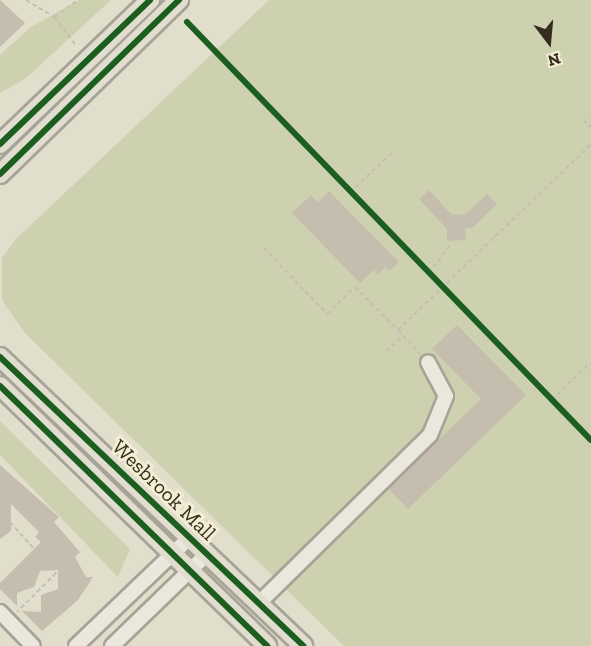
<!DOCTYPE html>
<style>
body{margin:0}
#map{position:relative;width:591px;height:646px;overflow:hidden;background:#e2decc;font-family:"Zilla Slab",serif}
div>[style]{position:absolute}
.green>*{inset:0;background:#cdd1b0}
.building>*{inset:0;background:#c5bdad}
.path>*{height:2px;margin-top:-1px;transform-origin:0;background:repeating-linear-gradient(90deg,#c3bfb4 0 4.5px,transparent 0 7.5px)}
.roads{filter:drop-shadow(2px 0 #a7a396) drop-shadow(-2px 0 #a7a396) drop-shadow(0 2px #a7a396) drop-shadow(0 -2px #a7a396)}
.minor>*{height:14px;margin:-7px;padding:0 7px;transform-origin:7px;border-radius:7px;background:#eae8dd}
.major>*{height:18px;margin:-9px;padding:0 9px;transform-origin:9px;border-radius:9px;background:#e2decf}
.cycleway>*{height:6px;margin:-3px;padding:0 3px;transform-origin:3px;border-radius:3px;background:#1b5e20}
span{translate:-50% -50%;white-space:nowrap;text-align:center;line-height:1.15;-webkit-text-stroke:6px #f2edd3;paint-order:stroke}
.street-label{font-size:21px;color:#352c1f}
.north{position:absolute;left:519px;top:12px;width:60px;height:60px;-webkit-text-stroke:4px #f2edd3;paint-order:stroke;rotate:164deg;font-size:16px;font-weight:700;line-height:24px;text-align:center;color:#352c1f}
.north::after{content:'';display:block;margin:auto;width:21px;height:27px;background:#352c1f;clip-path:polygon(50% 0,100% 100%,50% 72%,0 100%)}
</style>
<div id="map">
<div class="green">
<div style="clip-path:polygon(79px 0,111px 0,25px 79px,0 93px,0 55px,31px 27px)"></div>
<div style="clip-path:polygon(269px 0,591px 0,591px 646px,344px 646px,24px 332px,2px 300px,2px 258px,16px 239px)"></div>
<div style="clip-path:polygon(160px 3px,163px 6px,0 164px,0 156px)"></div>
<div style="clip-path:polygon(0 421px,130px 549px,118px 577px,0 455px)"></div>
</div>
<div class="building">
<div style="clip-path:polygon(0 0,25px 23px,0 47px)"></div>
<div style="clip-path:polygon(429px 190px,452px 215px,466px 214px,487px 194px,497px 204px,472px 228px,465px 228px,466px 240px,447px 241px,447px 229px,419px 199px)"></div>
<div style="clip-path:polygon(329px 191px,399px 262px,389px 271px,385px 267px,378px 275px,374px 270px,360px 283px,292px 213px,311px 195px,318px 202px)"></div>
<div style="clip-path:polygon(457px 325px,526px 395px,408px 509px,388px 488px,481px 399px,432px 349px)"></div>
<div style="clip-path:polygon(0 465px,59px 517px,54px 522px,80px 552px,75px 557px,86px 577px,93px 577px,78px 600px,42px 631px,22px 611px,41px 612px,41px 595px,58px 589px,58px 570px,40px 571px,34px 587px,17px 593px,17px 606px,0 589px,0 583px,41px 542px,35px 537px,39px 532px,11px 504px,11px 531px,0 539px)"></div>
</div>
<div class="path">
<div style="left:26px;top:0;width:33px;rotate:31deg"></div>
<div style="left:54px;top:17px;width:29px;rotate:-35deg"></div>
<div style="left:54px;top:17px;width:34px;rotate:52deg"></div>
<div style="left:583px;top:120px;width:11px;rotate:41deg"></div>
<div style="left:350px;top:192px;width:59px;rotate:-42.9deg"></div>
<div style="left:264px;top:248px;width:91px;rotate:46.3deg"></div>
<div style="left:327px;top:314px;width:39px;rotate:-44deg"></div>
<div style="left:355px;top:287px;width:61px;rotate:45deg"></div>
<div style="left:398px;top:330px;width:268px;rotate:-43.9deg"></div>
<div style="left:429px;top:273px;width:36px;rotate:-53deg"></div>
<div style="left:398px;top:330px;width:33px;rotate:47deg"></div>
<div style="left:386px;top:351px;width:23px;rotate:-41deg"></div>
<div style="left:552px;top:400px;width:54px;rotate:-44.3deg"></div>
<div style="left:0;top:511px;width:84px;rotate:47.9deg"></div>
<div style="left:56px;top:573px;width:55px;rotate:135deg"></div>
<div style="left:201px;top:526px;width:8px;rotate:-45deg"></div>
</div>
<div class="roads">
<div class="minor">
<div style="left:259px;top:603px;width:240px;rotate:-44.5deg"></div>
<div style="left:430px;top:435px;width:42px;rotate:-67.7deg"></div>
<div style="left:446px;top:396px;width:38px;rotate:-118deg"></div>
<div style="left:0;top:612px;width:47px;rotate:45.9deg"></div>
<div style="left:76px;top:646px;width:158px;rotate:-43.7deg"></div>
<div style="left:112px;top:646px;width:132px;rotate:-44.1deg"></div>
</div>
<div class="major">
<div style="left:0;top:144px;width:208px;rotate:-43.8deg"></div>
<div style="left:0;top:174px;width:250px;rotate:-44.2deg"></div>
<div style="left:0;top:357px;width:419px;rotate:43.6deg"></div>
<div style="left:0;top:386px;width:373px;rotate:44.2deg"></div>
</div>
</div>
<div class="cycleway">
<div style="left:187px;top:22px;width:581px;rotate:45.98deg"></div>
<div style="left:0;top:144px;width:208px;rotate:-43.8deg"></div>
<div style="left:0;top:174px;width:250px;rotate:-44.2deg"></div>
<div style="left:0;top:357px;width:419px;rotate:43.6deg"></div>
<div style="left:0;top:386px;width:373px;rotate:44.2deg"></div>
</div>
<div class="street-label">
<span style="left:164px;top:490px;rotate:44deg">Wesbrook Mall</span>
</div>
<div class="north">N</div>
</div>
